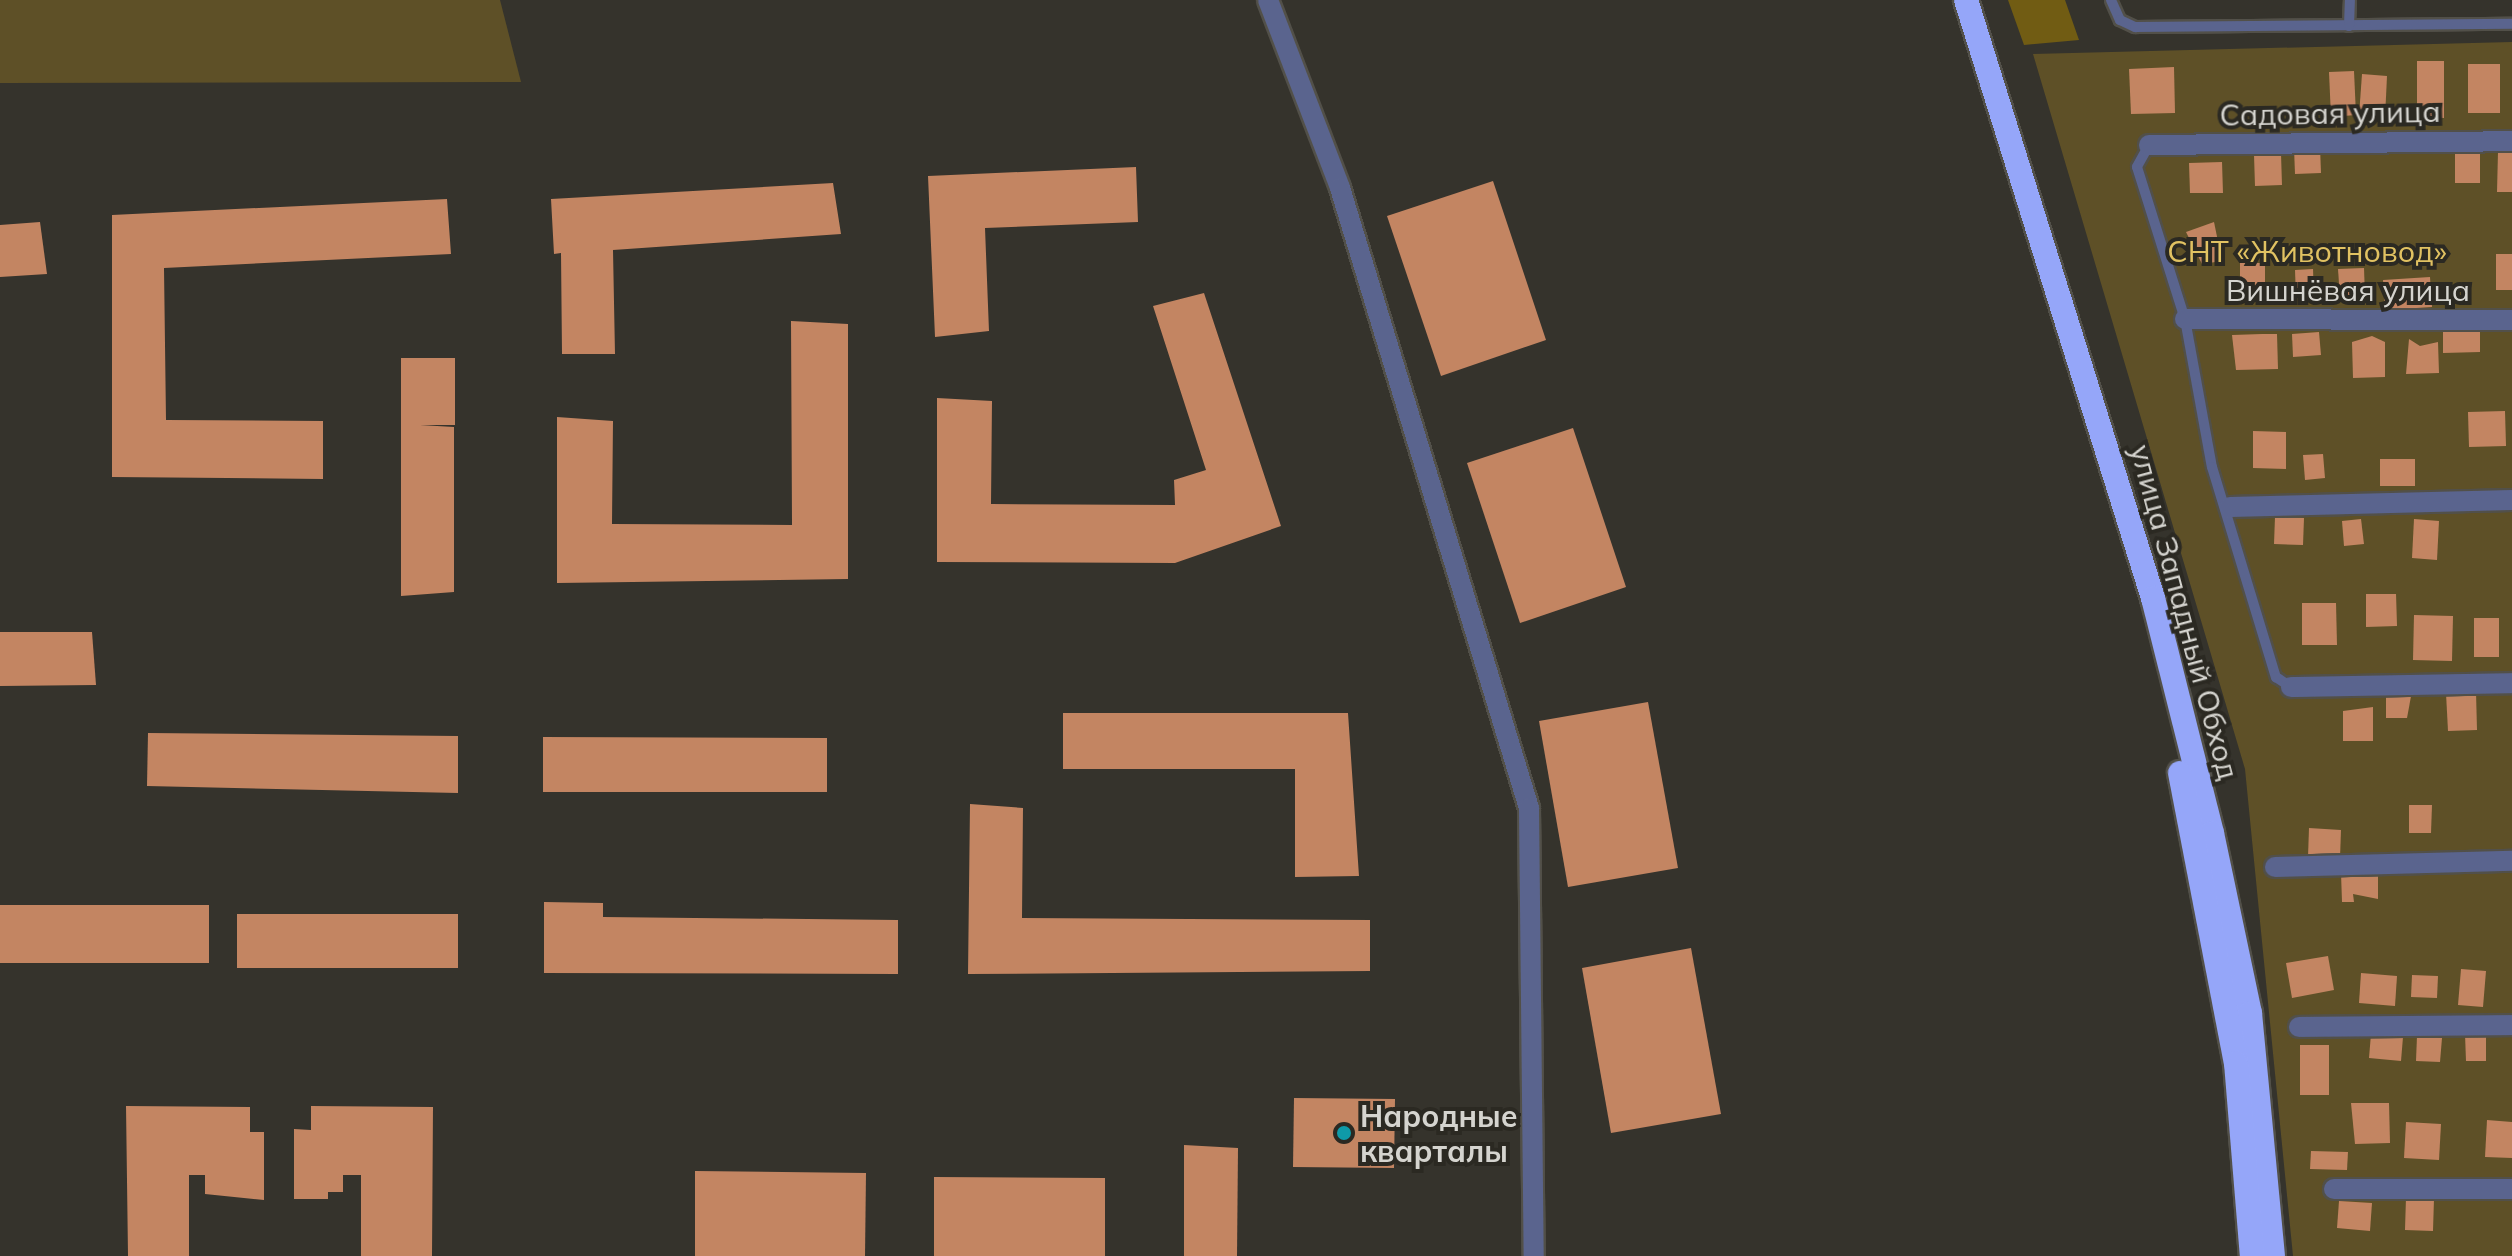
<!DOCTYPE html>
<meta charset="utf-8">
<style>
body{margin:0}
#map{position:relative;width:2512px;height:1256px;overflow:hidden;background:#35332c;font-family:Mulish,sans-serif}
div>[style]{position:absolute}
.green>*{inset:0;background:#5e5027}
.forest>*{inset:0;background:#715c13}
.building>*{inset:0;background:#c38562}
.roads{filter:drop-shadow(2px 0 #525049) drop-shadow(-2px 0 #525049) drop-shadow(0 2px #525049) drop-shadow(0 -2px #525049)}
.lane>*{height:10px;margin:-5px;padding:0 5px;transform-origin:5px;border-radius:5px;background:#5a648e}
.street>*{height:20px;margin:-10px;padding:0 10px;transform-origin:10px;border-radius:10px;background:#5a648e}
.highway>*{height:24px;margin:-12px;padding:0 12px;transform-origin:12px;border-radius:12px;background:#95a6f9}
.dots>*{width:22px;height:22px;translate:-50% -50%;box-sizing:border-box;border:4px solid #2b2922;border-radius:50%}
span{translate:-50% -50%;white-space:nowrap;text-align:center;line-height:1.15;-webkit-text-stroke:8px #2b2922;paint-order:stroke}
.street-label{font-size:30px;color:#d5d4cf}
.park-label{font-size:30px;color:#e1c262}
.poi-label{font-size:30px;color:#d5d4cf;font-weight:700}
.left{translate:0 -50%;text-align:left}
</style>
<div id="map">
<div class="green">
<div style="clip-path:polygon(0 0,500px 0,521px 82px,0 83px)"></div>
<div style="clip-path:polygon(2512px 42px,2512px 1256px,2293px 1256px,2245px 769px,2033px 54px)"></div>
</div>
<div class="forest">
<div style="clip-path:polygon(2008px 0,2065px 0,2079px 40px,2024px 45px)"></div>
</div>
<div class="building">
<div style="clip-path:polygon(2417px 61px,2444px 61px,2444px 118px,2424px 117px,2424px 108px,2417px 108px)"></div>
<div style="clip-path:polygon(2468px 64px,2500px 64px,2500px 113px,2468px 113px)"></div>
<div style="clip-path:polygon(2174px 67px,2175px 113px,2131px 114px,2129px 69px)"></div>
<div style="clip-path:polygon(2354px 71px,2356px 115px,2331px 117px,2329px 72px)"></div>
<div style="clip-path:polygon(2362px 74px,2387px 76px,2385px 118px,2359px 116px)"></div>
<div style="clip-path:polygon(2320px 147px,2321px 173px,2295px 174px,2294px 148px)"></div>
<div style="clip-path:polygon(2455px 151px,2480px 151px,2480px 183px,2455px 183px)"></div>
<div style="clip-path:polygon(2498px 152px,2512px 152px,2512px 192px,2497px 192px)"></div>
<div style="clip-path:polygon(2281px 154px,2282px 185px,2255px 186px,2254px 155px)"></div>
<div style="clip-path:polygon(2222px 162px,2223px 193px,2190px 193px,2189px 163px)"></div>
<div style="clip-path:polygon(1136px 167px,1138px 222px,985px 228px,989px 331px,935px 337px,928px 176px)"></div>
<div style="clip-path:polygon(1493px 181px,1546px 340px,1441px 376px,1387px 216px)"></div>
<div style="clip-path:polygon(833px 183px,841px 234px,613px 250px,615px 354px,562px 354px,561px 253px,554px 254px,551px 199px)"></div>
<div style="clip-path:polygon(447px 199px,451px 254px,164px 268px,166px 420px,323px 421px,323px 479px,112px 477px,112px 215px)"></div>
<div style="clip-path:polygon(40px 222px,47px 274px,0 277px,0 225px)"></div>
<div style="clip-path:polygon(2214px 222px,2222px 261px,2202px 264px,2186px 232px)"></div>
<div style="clip-path:polygon(2496px 254px,2512px 254px,2512px 290px,2496px 290px)"></div>
<div style="clip-path:polygon(2240px 263px,2265px 263px,2265px 300px,2240px 300px)"></div>
<div style="clip-path:polygon(2364px 268px,2365px 297px,2340px 298px,2338px 269px)"></div>
<div style="clip-path:polygon(2313px 269px,2314px 297px,2296px 298px,2295px 270px)"></div>
<div style="clip-path:polygon(2430px 277px,2432px 307px,2385px 310px,2383px 280px)"></div>
<div style="clip-path:polygon(1204px 293px,1281px 526px,1175px 563px,937px 562px,937px 398px,992px 401px,991px 504px,1175px 505px,1174px 480px,1206px 470px,1153px 306px)"></div>
<div style="clip-path:polygon(791px 321px,848px 324px,848px 579px,557px 583px,557px 417px,613px 421px,612px 524px,792px 525px)"></div>
<div style="clip-path:polygon(2443px 326px,2480px 326px,2480px 352px,2443px 353px)"></div>
<div style="clip-path:polygon(2319px 332px,2321px 355px,2293px 357px,2292px 334px)"></div>
<div style="clip-path:polygon(2262px 334px,2277px 334px,2278px 369px,2236px 370px,2232px 335px)"></div>
<div style="clip-path:polygon(2372px 336px,2385px 342px,2385px 377px,2353px 378px,2352px 342px)"></div>
<div style="clip-path:polygon(2409px 339px,2420px 346px,2438px 342px,2439px 373px,2406px 374px)"></div>
<div style="clip-path:polygon(401px 358px,455px 358px,455px 425px,420px 425px,454px 427px,454px 592px,401px 596px)"></div>
<div style="clip-path:polygon(2505px 411px,2506px 446px,2469px 447px,2468px 412px)"></div>
<div style="clip-path:polygon(1573px 428px,1626px 587px,1520px 623px,1467px 463px)"></div>
<div style="clip-path:polygon(2253px 431px,2286px 432px,2286px 469px,2253px 468px)"></div>
<div style="clip-path:polygon(2323px 454px,2325px 478px,2305px 480px,2303px 455px)"></div>
<div style="clip-path:polygon(2380px 459px,2415px 459px,2415px 486px,2380px 486px)"></div>
<div style="clip-path:polygon(2275px 517px,2304px 518px,2303px 545px,2274px 544px)"></div>
<div style="clip-path:polygon(2361px 519px,2364px 544px,2344px 546px,2342px 521px)"></div>
<div style="clip-path:polygon(2414px 519px,2439px 521px,2437px 560px,2412px 558px)"></div>
<div style="clip-path:polygon(2366px 594px,2396px 594px,2397px 626px,2366px 627px)"></div>
<div style="clip-path:polygon(2302px 603px,2336px 603px,2337px 645px,2302px 645px)"></div>
<div style="clip-path:polygon(2414px 615px,2453px 616px,2452px 661px,2413px 660px)"></div>
<div style="clip-path:polygon(2474px 618px,2499px 618px,2499px 657px,2474px 657px)"></div>
<div style="clip-path:polygon(0 632px,92px 632px,96px 685px,0 686px)"></div>
<div style="clip-path:polygon(2412px 691px,2407px 718px,2386px 718px,2386px 692px)"></div>
<div style="clip-path:polygon(2476px 692px,2477px 730px,2448px 731px,2446px 693px)"></div>
<div style="clip-path:polygon(1648px 702px,1678px 868px,1568px 887px,1539px 721px)"></div>
<div style="clip-path:polygon(2373px 707px,2373px 741px,2343px 741px,2343px 711px)"></div>
<div style="clip-path:polygon(1063px 713px,1348px 713px,1359px 876px,1295px 877px,1295px 769px,1063px 769px)"></div>
<div style="clip-path:polygon(148px 733px,458px 736px,458px 793px,147px 786px)"></div>
<div style="clip-path:polygon(543px 737px,827px 738px,827px 792px,543px 792px)"></div>
<div style="clip-path:polygon(970px 804px,1023px 808px,1022px 918px,1370px 920px,1370px 971px,968px 974px)"></div>
<div style="clip-path:polygon(2409px 805px,2432px 805px,2431px 833px,2409px 833px)"></div>
<div style="clip-path:polygon(2309px 828px,2341px 830px,2340px 858px,2308px 857px)"></div>
<div style="clip-path:polygon(2378px 872px,2378px 899px,2353px 894px,2354px 902px,2342px 902px,2341px 873px)"></div>
<div style="clip-path:polygon(544px 902px,603px 903px,603px 917px,898px 920px,898px 974px,544px 973px)"></div>
<div style="clip-path:polygon(0 905px,209px 905px,209px 963px,0 963px)"></div>
<div style="clip-path:polygon(237px 914px,458px 914px,458px 968px,237px 968px)"></div>
<div style="clip-path:polygon(1691px 948px,1721px 1114px,1611px 1133px,1582px 968px)"></div>
<div style="clip-path:polygon(2328px 956px,2334px 990px,2292px 998px,2286px 963px)"></div>
<div style="clip-path:polygon(2461px 969px,2486px 971px,2483px 1007px,2458px 1005px)"></div>
<div style="clip-path:polygon(2361px 973px,2397px 976px,2395px 1006px,2359px 1003px)"></div>
<div style="clip-path:polygon(2412px 975px,2438px 976px,2437px 998px,2411px 997px)"></div>
<div style="clip-path:polygon(2371px 1034px,2403px 1037px,2401px 1061px,2369px 1058px)"></div>
<div style="clip-path:polygon(2465px 1034px,2486px 1034px,2486px 1061px,2466px 1061px)"></div>
<div style="clip-path:polygon(2417px 1036px,2442px 1038px,2440px 1062px,2416px 1061px)"></div>
<div style="clip-path:polygon(2300px 1045px,2329px 1045px,2329px 1095px,2300px 1095px)"></div>
<div style="clip-path:polygon(1294px 1098px,1395px 1099px,1394px 1168px,1293px 1167px)"></div>
<div style="clip-path:polygon(2351px 1103px,2389px 1103px,2390px 1143px,2355px 1144px)"></div>
<div style="clip-path:polygon(126px 1106px,250px 1107px,250px 1132px,264px 1132px,264px 1200px,205px 1194px,205px 1175px,189px 1175px,189px 1256px,128px 1256px)"></div>
<div style="clip-path:polygon(311px 1106px,433px 1107px,432px 1256px,361px 1256px,361px 1175px,343px 1175px,343px 1192px,328px 1192px,328px 1199px,294px 1199px,294px 1129px,311px 1130px)"></div>
<div style="clip-path:polygon(2487px 1120px,2512px 1122px,2512px 1158px,2485px 1157px)"></div>
<div style="clip-path:polygon(2406px 1122px,2441px 1124px,2439px 1160px,2404px 1158px)"></div>
<div style="clip-path:polygon(1184px 1145px,1238px 1148px,1237px 1256px,1184px 1256px)"></div>
<div style="clip-path:polygon(2311px 1151px,2348px 1152px,2347px 1170px,2310px 1169px)"></div>
<div style="clip-path:polygon(695px 1171px,866px 1173px,865px 1256px,695px 1256px)"></div>
<div style="clip-path:polygon(934px 1177px,1105px 1178px,1105px 1256px,934px 1256px)"></div>
<div style="clip-path:polygon(2406px 1197px,2434px 1198px,2433px 1231px,2405px 1230px)"></div>
<div style="clip-path:polygon(2339px 1201px,2372px 1203px,2370px 1231px,2337px 1228px)"></div>
</div>
<div class="roads">
<div class="lane">
<div style="left:2111px;top:0;width:22px;rotate:66deg"></div>
<div style="left:2120px;top:20px;width:17px;rotate:25deg"></div>
<div style="left:2135px;top:27px;width:377px;rotate:-0.5deg"></div>
<div style="left:2349px;top:26px;width:26px;rotate:-88deg"></div>
<div style="left:2149px;top:145px;width:25px;rotate:119deg"></div>
<div style="left:2137px;top:167px;width:159px;rotate:72.5deg"></div>
<div style="left:2185px;top:319px;width:150px;rotate:79.7deg"></div>
<div style="left:2212px;top:467px;width:220px;rotate:73.1deg"></div>
<div style="left:2276px;top:677px;width:18px;rotate:34deg"></div>
</div>
<div class="street">
<div style="left:1268px;top:0;width:201px;rotate:69deg"></div>
<div style="left:1340px;top:188px;width:648px;rotate:73.05deg"></div>
<div style="left:1529px;top:808px;width:448px;rotate:89.4deg"></div>
<div style="left:2149px;top:145px;width:363px;rotate:-0.6deg"></div>
<div style="left:2185px;top:319px;width:327px;rotate:0.2deg"></div>
<div style="left:2230px;top:507px;width:282px;rotate:-1.4deg"></div>
<div style="left:2291px;top:687px;width:221px;rotate:-1deg"></div>
<div style="left:2275px;top:867px;width:237px;rotate:-1.5deg"></div>
<div style="left:2299px;top:1027px;width:213px;rotate:-0.5deg"></div>
<div style="left:2334px;top:1189px;width:178px"></div>
</div>
<div class="highway">
<div style="left:1966px;top:0;width:627px;rotate:72.64deg"></div>
<div style="left:2153px;top:598px;width:242px;rotate:75.9deg"></div>
<div style="left:2212px;top:833px;width:184px;rotate:78.1deg"></div>
<div style="left:2250px;top:1013px;width:244px;rotate:84.6deg"></div>
<div style="left:2180px;top:773px;width:295px;rotate:79.1deg"></div>
<div style="left:2236px;top:1063px;width:194px;rotate:85.3deg"></div>
</div>
</div>
<div class="dots">
<div style="left:1344px;top:1133px;background:#0f9aa8"></div>
</div>
<div class="street-label">
<span style="left:2330px;top:113px;rotate:-1deg">Садовая улица</span>
<span style="left:2348px;top:290px">Вишнёвая улица</span>
<span style="left:2185px;top:612px;rotate:75deg">улица Западный Обход</span>
</div>
<div class="park-label">
<span style="left:2307px;top:251px">СНТ «Животновод»</span>
</div>
<div class="poi-label">
<span class="left" style="left:1360px;top:1133px">Народные<br>кварталы</span>
</div>
</div>
